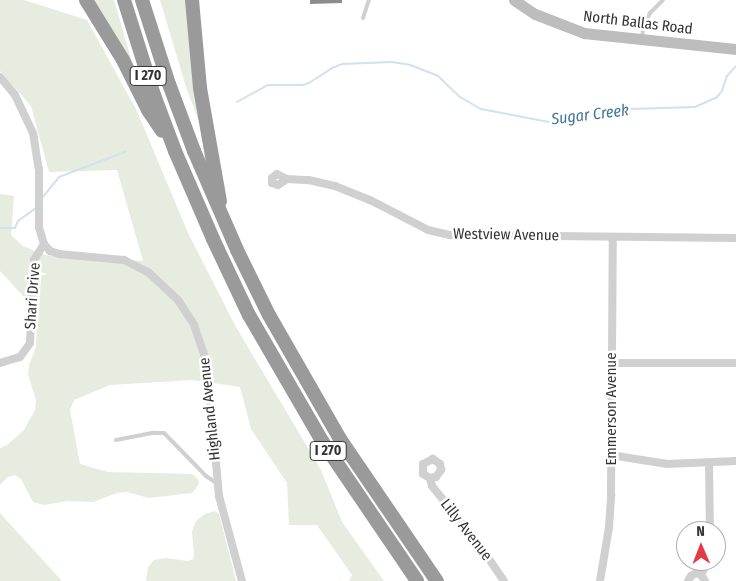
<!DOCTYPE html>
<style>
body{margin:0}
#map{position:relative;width:736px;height:581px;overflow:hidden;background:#fff;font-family:"Fira Sans Condensed",sans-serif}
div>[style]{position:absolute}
.green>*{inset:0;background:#e6ecdf}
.stream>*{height:2px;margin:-1px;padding:0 1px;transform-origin:1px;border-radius:1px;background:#cfe2ee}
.lane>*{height:4px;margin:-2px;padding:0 2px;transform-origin:2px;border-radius:2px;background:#d0d0d0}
.street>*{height:8px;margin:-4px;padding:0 4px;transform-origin:4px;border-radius:4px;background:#d0d0d0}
.secondary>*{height:11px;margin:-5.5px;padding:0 5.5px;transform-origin:5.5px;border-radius:5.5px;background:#bdbdbd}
.highway>*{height:14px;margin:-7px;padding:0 7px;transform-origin:7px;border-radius:7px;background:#9a9a9a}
.wall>*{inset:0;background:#8c8c8c}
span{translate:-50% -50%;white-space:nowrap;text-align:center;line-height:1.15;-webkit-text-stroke:5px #fff;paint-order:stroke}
.shield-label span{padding:1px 4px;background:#fff;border:1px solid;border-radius:4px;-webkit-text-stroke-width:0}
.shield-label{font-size:14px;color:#333;font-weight:700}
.street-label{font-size:15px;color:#333}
.water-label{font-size:16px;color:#3f7597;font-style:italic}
.north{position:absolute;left:676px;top:521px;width:50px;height:50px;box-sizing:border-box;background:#fff;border:1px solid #adadad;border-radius:50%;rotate:359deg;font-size:14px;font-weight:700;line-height:20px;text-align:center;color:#333}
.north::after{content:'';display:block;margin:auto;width:18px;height:22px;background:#e63946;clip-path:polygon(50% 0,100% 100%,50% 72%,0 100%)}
</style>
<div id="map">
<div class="green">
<div style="clip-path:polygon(0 0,24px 0,87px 20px,137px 111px,188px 233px,236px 327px,321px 470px,342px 522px,384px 581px,349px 581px,352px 575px,317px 525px,289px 525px,287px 483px,251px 429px,240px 387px,192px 380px,110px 385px,74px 400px,70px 410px,80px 464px,108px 472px,192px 474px,198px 479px,199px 484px,192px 493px,149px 498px,127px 492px,117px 493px,93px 502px,67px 501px,44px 505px,33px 502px,21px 479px,15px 475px,8px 477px,0 485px,0 448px,7px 445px,24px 430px,35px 410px,36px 400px,28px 375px,29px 365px,36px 347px,37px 317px,36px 310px,0 271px,0 194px,14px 196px,11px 235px,23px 246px,45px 255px,143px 261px,117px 170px,49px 172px,31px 106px,0 71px)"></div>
<div style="clip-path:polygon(92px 0,114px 0,132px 62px,93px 1px)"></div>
<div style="clip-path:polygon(160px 0,186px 0,201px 127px,186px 87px)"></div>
<div style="clip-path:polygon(215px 511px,219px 514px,236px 581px,146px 581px,148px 567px,154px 560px,166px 558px,188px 561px,193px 559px,194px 555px,192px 531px,196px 521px,205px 514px)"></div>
<div style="clip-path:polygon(0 513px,62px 581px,0 581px)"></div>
</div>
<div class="stream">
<div style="left:237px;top:102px;width:35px;rotate:-29deg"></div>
<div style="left:268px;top:85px;width:35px"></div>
<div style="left:303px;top:85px;width:6px;rotate:-18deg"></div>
<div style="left:309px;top:83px;width:27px;rotate:-33deg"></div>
<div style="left:332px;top:68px;width:11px;rotate:-22deg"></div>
<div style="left:342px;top:64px;width:50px;rotate:-2.3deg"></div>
<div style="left:392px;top:62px;width:18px;rotate:9deg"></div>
<div style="left:410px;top:65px;width:30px;rotate:21deg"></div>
<div style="left:438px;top:76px;width:30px;rotate:44deg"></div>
<div style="left:460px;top:97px;width:24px;rotate:30deg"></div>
<div style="left:481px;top:109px;width:69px;rotate:10.8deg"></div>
<div style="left:549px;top:122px;width:82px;rotate:-9.1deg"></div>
<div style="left:630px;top:109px;width:65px;rotate:-1.8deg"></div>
<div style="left:695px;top:107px;width:24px;rotate:-24deg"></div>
<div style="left:717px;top:97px;width:8px;rotate:-50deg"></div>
<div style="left:722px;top:91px;width:16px;rotate:-72deg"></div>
<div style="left:727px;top:76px;width:13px;rotate:-48deg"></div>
<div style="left:42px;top:198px;width:27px;rotate:-51deg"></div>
<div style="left:59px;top:177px;width:71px;rotate:-20.7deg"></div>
<div style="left:0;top:228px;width:15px"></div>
<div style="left:15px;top:228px;width:8px;rotate:-67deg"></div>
<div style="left:18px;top:221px;width:22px;rotate:-36deg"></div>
</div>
<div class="lane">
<div style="left:363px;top:18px;width:19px;rotate:-72deg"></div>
<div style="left:642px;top:38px;width:8px;rotate:-83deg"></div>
<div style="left:643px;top:30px;width:18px;rotate:-68deg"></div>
<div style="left:650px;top:13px;width:18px;rotate:-45deg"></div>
<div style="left:116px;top:440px;width:38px;rotate:-11deg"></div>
<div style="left:153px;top:433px;width:11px"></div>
<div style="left:164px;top:433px;width:60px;rotate:45.7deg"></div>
<div style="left:206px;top:476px;width:14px;rotate:34deg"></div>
</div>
<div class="street">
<div style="left:0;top:77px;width:23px;rotate:50deg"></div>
<div style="left:15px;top:95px;width:42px;rotate:64.7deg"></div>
<div style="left:33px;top:133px;width:36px;rotate:81deg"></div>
<div style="left:39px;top:169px;width:58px;rotate:90deg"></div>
<div style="left:39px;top:227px;width:18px;rotate:74deg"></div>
<div style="left:44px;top:244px;width:9px;rotate:49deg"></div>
<div style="left:50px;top:251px;width:9px;rotate:18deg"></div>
<div style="left:59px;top:254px;width:65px;rotate:5.3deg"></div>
<div style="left:124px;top:260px;width:27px;rotate:27deg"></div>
<div style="left:148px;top:272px;width:41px;rotate:43deg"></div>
<div style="left:178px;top:300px;width:30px;rotate:57deg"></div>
<div style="left:194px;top:325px;width:39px;rotate:71deg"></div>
<div style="left:207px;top:362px;width:135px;rotate:84.9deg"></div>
<div style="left:219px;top:496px;width:88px;rotate:74.9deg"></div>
<div style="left:287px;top:179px;width:11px;rotate:146deg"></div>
<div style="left:278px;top:185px;width:6px;rotate:-162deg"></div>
<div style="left:272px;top:183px;width:5px;rotate:-90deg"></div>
<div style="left:272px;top:178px;width:6px;rotate:-39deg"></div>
<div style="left:277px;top:174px;width:11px;rotate:27deg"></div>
<div style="left:287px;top:179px;width:22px;rotate:3deg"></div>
<div style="left:309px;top:180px;width:27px;rotate:13deg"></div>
<div style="left:335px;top:186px;width:38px;rotate:22deg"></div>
<div style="left:370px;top:200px;width:65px;rotate:27.3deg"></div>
<div style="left:428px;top:230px;width:23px;rotate:13deg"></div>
<div style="left:450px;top:235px;width:286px;rotate:0.6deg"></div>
<div style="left:0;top:363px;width:21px;rotate:-17deg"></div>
<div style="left:20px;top:357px;width:17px;rotate:-54deg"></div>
<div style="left:30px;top:343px;width:83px;rotate:-87.2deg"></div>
<div style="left:34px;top:260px;width:19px;rotate:-58deg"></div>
<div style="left:612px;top:363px;width:124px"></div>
<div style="left:612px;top:452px;width:6px;rotate:39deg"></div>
<div style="left:617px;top:456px;width:51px;rotate:9.1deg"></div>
<div style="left:667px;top:464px;width:69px;rotate:-2.5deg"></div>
<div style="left:709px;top:463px;width:68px;rotate:89.2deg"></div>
<div style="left:430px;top:478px;width:6px;rotate:-9deg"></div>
<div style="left:436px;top:477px;width:9px;rotate:-54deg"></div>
<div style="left:441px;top:470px;width:6px;rotate:-99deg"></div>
<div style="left:440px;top:464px;width:9px;rotate:-144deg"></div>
<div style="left:433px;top:459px;width:11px;rotate:153deg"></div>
<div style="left:423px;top:464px;width:10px;rotate:90deg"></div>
<div style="left:423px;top:474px;width:8px;rotate:30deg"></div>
<div style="left:430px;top:478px;width:8px;rotate:76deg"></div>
<div style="left:432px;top:486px;width:73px;rotate:51.1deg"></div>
<div style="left:478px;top:543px;width:46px;rotate:55.6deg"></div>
<div style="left:701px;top:575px;width:16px;rotate:-63deg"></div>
<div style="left:600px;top:581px;width:55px;rotate:-80.5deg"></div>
<div style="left:609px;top:527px;width:32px;rotate:-86deg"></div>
<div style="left:611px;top:495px;width:258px;rotate:-89.6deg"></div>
<div style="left:688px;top:581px;width:6px;rotate:-59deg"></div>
<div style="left:691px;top:576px;width:6px;rotate:-31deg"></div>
<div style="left:696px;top:573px;width:5px;rotate:22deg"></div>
<div style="left:701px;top:575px;width:7px;rotate:56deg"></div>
</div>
<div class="secondary">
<div style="left:514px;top:0;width:25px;rotate:34deg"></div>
<div style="left:535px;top:14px;width:53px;rotate:21.2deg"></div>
<div style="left:584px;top:33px;width:153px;rotate:6deg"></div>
</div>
<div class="highway">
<div style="left:86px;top:0;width:70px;rotate:58.3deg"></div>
<div style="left:123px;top:60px;width:56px;rotate:63.4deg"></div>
<div style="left:148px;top:110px;width:25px;rotate:56deg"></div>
<div style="left:124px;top:0;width:100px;rotate:72.5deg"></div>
<div style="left:154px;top:95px;width:60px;rotate:69.4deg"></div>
<div style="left:175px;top:151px;width:96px;rotate:66.6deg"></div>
<div style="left:213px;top:239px;width:84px;rotate:64.7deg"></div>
<div style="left:249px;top:315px;width:146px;rotate:59.9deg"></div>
<div style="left:322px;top:441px;width:169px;rotate:55.8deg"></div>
<div style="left:142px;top:0;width:88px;rotate:72.2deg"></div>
<div style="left:169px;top:84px;width:72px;rotate:69.5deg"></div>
<div style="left:194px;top:151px;width:108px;rotate:66.5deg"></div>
<div style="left:237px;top:250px;width:72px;rotate:63.8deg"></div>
<div style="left:269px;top:315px;width:143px;rotate:60.2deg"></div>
<div style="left:340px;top:439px;width:172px;rotate:55.7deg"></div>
<div style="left:192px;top:0;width:88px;rotate:84.8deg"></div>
<div style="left:200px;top:88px;width:115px;rotate:80deg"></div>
</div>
<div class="wall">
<div style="clip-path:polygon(310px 0,342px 0,342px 3px,310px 4px)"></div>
</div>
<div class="shield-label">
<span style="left:148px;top:76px">I 270</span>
<span style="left:328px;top:451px">I 270</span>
</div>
<div class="street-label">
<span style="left:638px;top:23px;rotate:7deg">North Ballas Road</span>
<span style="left:506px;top:235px;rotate:1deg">Westview Avenue</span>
<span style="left:33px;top:296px;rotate:-86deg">Shari Drive</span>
<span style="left:210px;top:409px;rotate:-96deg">Highland Avenue</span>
<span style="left:612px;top:409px;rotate:-90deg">Emmerson Avenue</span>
<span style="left:466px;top:530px;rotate:52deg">Lilly Avenue</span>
</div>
<div class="water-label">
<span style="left:590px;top:115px;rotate:-7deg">Sugar Creek</span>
</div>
<div class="north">N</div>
</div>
